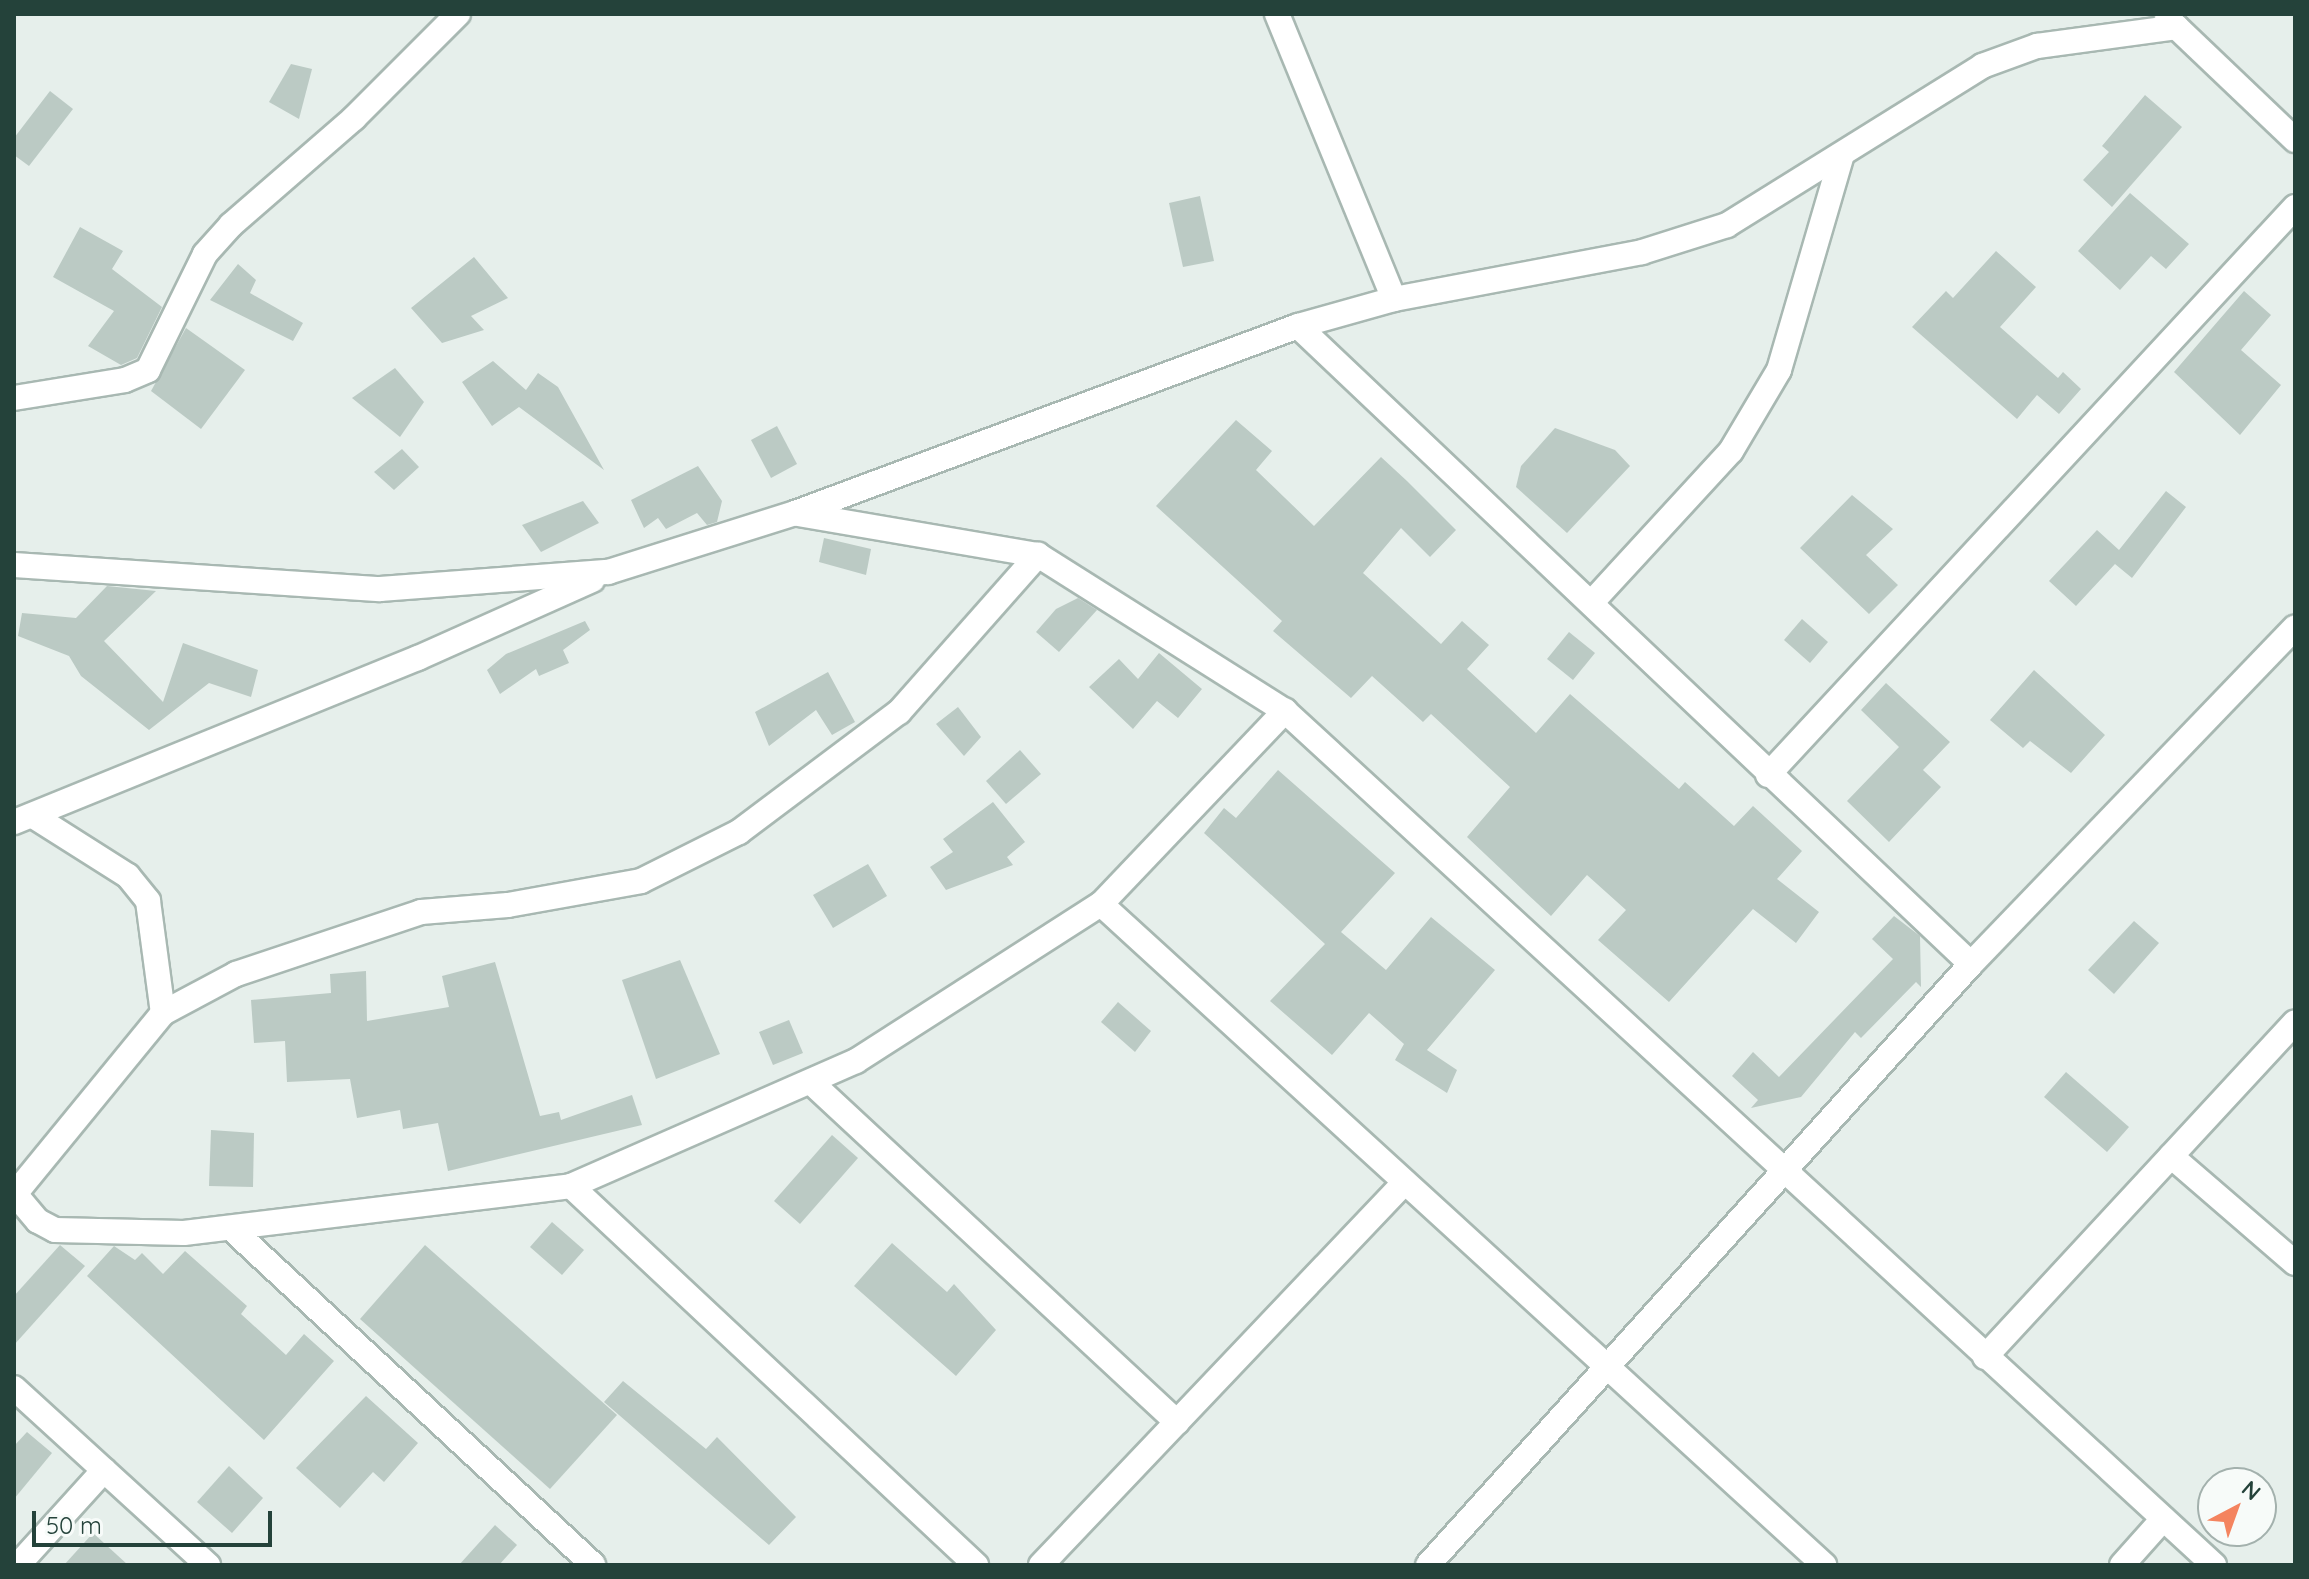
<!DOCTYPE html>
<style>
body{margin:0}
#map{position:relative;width:2309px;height:1579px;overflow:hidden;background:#e6efeb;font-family:Quicksand,sans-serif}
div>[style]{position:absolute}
.building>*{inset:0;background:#bbcac4}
.roads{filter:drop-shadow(2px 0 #a8b8b2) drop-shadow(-2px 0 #a8b8b2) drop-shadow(0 2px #a8b8b2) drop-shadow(0 -2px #a8b8b2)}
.minor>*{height:24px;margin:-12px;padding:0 12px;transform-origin:12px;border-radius:12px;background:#fff}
span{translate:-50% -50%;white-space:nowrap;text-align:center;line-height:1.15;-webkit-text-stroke:6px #f7fbf9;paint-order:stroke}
.frame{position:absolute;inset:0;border:16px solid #24423a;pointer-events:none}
.north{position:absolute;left:2197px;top:1467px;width:80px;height:80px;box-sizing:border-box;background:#f7fbf9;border:2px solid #a3b1ad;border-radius:50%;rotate:41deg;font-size:22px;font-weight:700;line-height:32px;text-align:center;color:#24423a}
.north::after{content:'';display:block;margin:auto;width:28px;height:36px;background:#f4845f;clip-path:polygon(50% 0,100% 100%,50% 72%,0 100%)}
.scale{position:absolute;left:32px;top:1511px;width:240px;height:36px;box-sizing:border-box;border:4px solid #24423a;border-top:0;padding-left:10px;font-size:24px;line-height:28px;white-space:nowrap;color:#24423a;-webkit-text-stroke:6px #f7fbf9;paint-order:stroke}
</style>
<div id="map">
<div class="building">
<div style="clip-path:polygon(291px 64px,312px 69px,299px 119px,269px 102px)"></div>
<div style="clip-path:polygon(50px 91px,73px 109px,29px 166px,14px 155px,14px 138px)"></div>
<div style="clip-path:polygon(2145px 95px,2182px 127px,2112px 207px,2083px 180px,2109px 152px,2102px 146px)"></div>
<div style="clip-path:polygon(2130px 193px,2189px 244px,2166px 269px,2151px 256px,2120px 290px,2078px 251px)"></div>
<div style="clip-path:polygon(1200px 196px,1214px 261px,1183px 267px,1169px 203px)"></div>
<div style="clip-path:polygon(80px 227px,123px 251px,112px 269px,162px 307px,137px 358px,121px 365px,88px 346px,114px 311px,53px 277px)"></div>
<div style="clip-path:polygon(1996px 251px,2036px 287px,2000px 327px,2058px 378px,2063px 372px,2081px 389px,2059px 414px,2037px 395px,2017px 419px,1912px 327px,1946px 291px,1953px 298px)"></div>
<div style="clip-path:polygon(474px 257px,508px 298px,471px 316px,484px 330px,442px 343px,411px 308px)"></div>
<div style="clip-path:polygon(238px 264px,256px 280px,250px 293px,303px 323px,293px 341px,210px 300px)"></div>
<div style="clip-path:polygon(2244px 291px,2271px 315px,2241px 350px,2281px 385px,2240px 435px,2174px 372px)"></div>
<div style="clip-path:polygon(186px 328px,245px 370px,201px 429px,151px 391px)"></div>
<div style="clip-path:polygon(493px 361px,526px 390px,538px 373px,558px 387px,604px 470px,519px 407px,492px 426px,462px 382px)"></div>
<div style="clip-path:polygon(395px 368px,424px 402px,400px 437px,352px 398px)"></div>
<div style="clip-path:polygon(1236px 420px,1272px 451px,1256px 470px,1314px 526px,1381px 457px,1407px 481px,1456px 530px,1430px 557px,1401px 528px,1363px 573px,1441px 644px,1462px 621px,1489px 645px,1467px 669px,1536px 733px,1570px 694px,1679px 789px,1685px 782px,1734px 826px,1753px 806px,1802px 851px,1777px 879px,1819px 912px,1796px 943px,1753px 909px,1669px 1002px,1598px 940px,1626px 910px,1587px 875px,1551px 916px,1523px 890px,1467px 837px,1510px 787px,1431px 714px,1423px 722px,1372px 676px,1351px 698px,1273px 631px,1282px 621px,1156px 506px)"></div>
<div style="clip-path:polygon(777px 426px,797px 464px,771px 478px,751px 440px)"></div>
<div style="clip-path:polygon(1555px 428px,1615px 450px,1630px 466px,1567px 533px,1516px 487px,1521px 466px)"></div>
<div style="clip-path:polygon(402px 449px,419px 467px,394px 490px,374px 472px)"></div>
<div style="clip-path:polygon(698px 466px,722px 501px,717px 522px,707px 525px,697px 513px,666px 529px,658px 518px,644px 528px,631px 500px)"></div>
<div style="clip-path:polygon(2166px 491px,2186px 507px,2132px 578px,2115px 564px,2076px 606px,2049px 581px,2097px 530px,2119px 550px)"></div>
<div style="clip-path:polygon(1852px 495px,1893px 529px,1866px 555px,1898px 585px,1869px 614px,1800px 548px)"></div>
<div style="clip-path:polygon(583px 501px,599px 523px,541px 552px,522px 525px)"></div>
<div style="clip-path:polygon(824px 538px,871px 549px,866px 575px,819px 562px)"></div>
<div style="clip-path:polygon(107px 586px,156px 591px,104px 641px,163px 702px,183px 643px,258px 670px,251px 697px,209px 683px,149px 730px,81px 676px,69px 656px,18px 636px,22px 613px,76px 618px)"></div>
<div style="clip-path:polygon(1078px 598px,1097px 610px,1059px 652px,1036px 632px,1056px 609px)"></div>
<div style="clip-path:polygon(1802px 619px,1828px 642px,1810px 663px,1784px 640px)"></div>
<div style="clip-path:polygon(585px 621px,590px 630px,563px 650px,569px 663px,539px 676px,536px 669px,500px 694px,487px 670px,506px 654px)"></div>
<div style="clip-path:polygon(1569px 632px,1595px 653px,1573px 680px,1547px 659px)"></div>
<div style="clip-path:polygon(1159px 653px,1202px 689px,1178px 718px,1157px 701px,1133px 729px,1089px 687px,1119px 659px,1138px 679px)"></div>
<div style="clip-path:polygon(2034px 670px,2105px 735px,2071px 773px,2030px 741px,2023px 748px,1990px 720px)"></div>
<div style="clip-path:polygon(828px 672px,855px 722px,832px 735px,816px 710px,769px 746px,755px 712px)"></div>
<div style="clip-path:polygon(1886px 683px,1950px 742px,1923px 770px,1941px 787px,1889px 842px,1847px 801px,1899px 747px,1861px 710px)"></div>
<div style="clip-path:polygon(958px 707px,981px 737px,964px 756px,936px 724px)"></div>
<div style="clip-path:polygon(1020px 750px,1041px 774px,1006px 804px,986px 781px)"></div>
<div style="clip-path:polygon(1278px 770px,1395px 873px,1341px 932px,1386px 970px,1431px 917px,1495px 970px,1427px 1050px,1457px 1070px,1447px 1093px,1395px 1060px,1404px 1044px,1369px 1013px,1332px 1055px,1270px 1001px,1325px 944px,1204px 833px,1224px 808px,1236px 818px)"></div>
<div style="clip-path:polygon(993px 802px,1025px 842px,1007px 857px,1013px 865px,946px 890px,930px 867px,953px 852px,943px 839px)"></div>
<div style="clip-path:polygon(868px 864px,887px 896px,833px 928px,813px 895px)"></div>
<div style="clip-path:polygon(1894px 916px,1920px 936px,1921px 987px,1916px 982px,1861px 1038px,1855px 1032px,1801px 1097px,1751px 1108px,1758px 1100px,1732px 1076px,1753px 1052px,1779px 1077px,1893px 959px,1872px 939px)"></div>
<div style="clip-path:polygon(2134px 921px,2159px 943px,2114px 994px,2088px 970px)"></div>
<div style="clip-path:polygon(680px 960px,720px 1054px,656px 1079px,622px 980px)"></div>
<div style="clip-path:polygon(495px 962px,540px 1116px,559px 1112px,561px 1120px,632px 1095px,642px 1125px,448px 1171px,438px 1123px,403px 1129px,400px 1110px,357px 1118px,350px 1079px,287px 1082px,285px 1041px,254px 1043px,251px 1000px,331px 993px,330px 974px,366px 971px,367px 1021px,449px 1007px,442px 976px)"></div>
<div style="clip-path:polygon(1118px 1002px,1151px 1031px,1135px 1052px,1101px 1022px)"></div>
<div style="clip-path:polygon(789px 1020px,803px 1053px,773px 1065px,759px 1032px)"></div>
<div style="clip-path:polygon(2066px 1072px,2129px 1127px,2107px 1152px,2044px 1097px)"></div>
<div style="clip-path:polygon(211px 1130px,254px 1133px,253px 1187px,209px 1186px)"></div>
<div style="clip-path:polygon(832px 1135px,858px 1158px,800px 1224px,774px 1201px)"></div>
<div style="clip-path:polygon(552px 1222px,584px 1250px,562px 1275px,530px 1247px)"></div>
<div style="clip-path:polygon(892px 1243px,947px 1292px,954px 1284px,996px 1330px,956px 1376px,854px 1286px)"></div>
<div style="clip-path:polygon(60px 1245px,85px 1266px,14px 1345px,14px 1296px)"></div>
<div style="clip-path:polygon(425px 1245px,617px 1415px,550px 1489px,360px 1319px)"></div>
<div style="clip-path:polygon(114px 1246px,135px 1260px,142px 1253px,163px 1274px,185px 1251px,247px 1306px,241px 1314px,286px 1355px,304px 1334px,334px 1361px,264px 1440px,87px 1276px)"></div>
<div style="clip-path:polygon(623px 1381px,706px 1449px,717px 1437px,796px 1517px,769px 1545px,604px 1402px)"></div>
<div style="clip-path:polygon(366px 1396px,418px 1443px,384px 1482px,373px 1472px,340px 1508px,296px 1468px)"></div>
<div style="clip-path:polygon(27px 1432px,52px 1453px,14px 1499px,14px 1446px)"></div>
<div style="clip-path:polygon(229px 1466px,263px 1498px,232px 1533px,197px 1502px)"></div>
<div style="clip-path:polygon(495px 1525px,517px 1545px,499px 1565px,459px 1565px)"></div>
<div style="clip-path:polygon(93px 1533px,128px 1565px,64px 1565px)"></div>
</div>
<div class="roads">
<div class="minor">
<div style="left:1277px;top:14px;width:308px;rotate:67.7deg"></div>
<div style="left:2167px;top:18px;width:177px;rotate:43.6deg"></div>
<div style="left:1298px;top:326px;width:927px;rotate:43.47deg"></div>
<div style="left:14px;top:398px;width:112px;rotate:-9.2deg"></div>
<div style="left:125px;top:380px;width:25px;rotate:-23deg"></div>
<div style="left:148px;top:370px;width:129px;rotate:-63.8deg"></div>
<div style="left:205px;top:254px;width:39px;rotate:-48deg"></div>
<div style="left:231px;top:225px;width:163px;rotate:-41deg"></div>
<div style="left:354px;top:118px;width:147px;rotate:-45deg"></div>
<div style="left:798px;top:514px;width:243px;rotate:9.7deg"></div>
<div style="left:1038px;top:555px;width:292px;rotate:32.3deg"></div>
<div style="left:1285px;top:711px;width:1262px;rotate:42.59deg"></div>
<div style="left:14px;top:565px;width:367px;rotate:3.8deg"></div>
<div style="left:380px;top:589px;width:229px;rotate:-4.3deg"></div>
<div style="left:608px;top:572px;width:196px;rotate:-17.5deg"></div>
<div style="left:795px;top:513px;width:537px;rotate:-20.39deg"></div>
<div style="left:1298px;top:326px;width:100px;rotate:-15.7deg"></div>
<div style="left:1394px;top:299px;width:252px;rotate:-10.7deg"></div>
<div style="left:1642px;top:252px;width:89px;rotate:-17.6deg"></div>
<div style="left:1727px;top:225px;width:301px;rotate:-31.9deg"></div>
<div style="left:1982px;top:66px;width:59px;rotate:-20deg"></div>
<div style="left:2037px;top:46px;width:141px;rotate:-7.7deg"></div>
<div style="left:1593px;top:601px;width:204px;rotate:-47.4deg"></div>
<div style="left:1731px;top:451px;width:94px;rotate:-59.3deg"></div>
<div style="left:1779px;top:370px;width:224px;rotate:-73.7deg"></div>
<div style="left:1768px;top:775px;width:775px;rotate:-47.14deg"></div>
<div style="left:35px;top:817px;width:110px;rotate:32.4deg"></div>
<div style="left:128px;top:876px;width:32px;rotate:51deg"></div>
<div style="left:148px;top:901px;width:113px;rotate:82.4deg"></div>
<div style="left:14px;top:822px;width:436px;rotate:-22.1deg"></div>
<div style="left:418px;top:658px;width:191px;rotate:-24.1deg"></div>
<div style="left:1101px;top:904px;width:980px;rotate:42.43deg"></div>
<div style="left:813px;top:1084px;width:497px;rotate:42.9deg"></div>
<div style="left:2171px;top:1156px;width:164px;rotate:40.8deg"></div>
<div style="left:571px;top:1186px;width:555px;rotate:43.1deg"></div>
<div style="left:15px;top:1194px;width:35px;rotate:50deg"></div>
<div style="left:38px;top:1221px;width:19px;rotate:28deg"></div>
<div style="left:55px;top:1230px;width:129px;rotate:1.3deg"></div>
<div style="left:184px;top:1233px;width:390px;rotate:-6.9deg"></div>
<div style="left:571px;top:1186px;width:311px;rotate:-23.7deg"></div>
<div style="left:856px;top:1061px;width:291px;rotate:-32.7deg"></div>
<div style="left:1101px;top:904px;width:267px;rotate:-46.4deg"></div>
<div style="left:14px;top:1195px;width:235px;rotate:-50.7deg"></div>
<div style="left:163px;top:1013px;width:83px;rotate:-28.1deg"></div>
<div style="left:236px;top:974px;width:195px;rotate:-18.5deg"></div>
<div style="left:421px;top:912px;width:87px;rotate:-4.6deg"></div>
<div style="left:508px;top:905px;width:135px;rotate:-10.2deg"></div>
<div style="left:641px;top:881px;width:110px;rotate:-26.6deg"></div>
<div style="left:739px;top:832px;width:200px;rotate:-36.9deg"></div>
<div style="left:899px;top:712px;width:210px;rotate:-48.5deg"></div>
<div style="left:235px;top:1232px;width:489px;rotate:42.9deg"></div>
<div style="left:1985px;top:1357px;width:456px;rotate:-47.2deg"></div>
<div style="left:14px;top:1388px;width:263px;rotate:42.4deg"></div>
<div style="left:18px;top:1565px;width:128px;rotate:-47.8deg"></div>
<div style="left:1041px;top:1565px;width:528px;rotate:-46.46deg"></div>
<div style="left:1428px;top:1565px;width:810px;rotate:-47.9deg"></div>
<div style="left:1971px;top:964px;width:467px;rotate:-46.1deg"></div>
<div style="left:2122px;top:1565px;width:62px;rotate:-48.3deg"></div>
</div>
</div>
<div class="frame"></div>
<div class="north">N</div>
<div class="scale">50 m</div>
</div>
